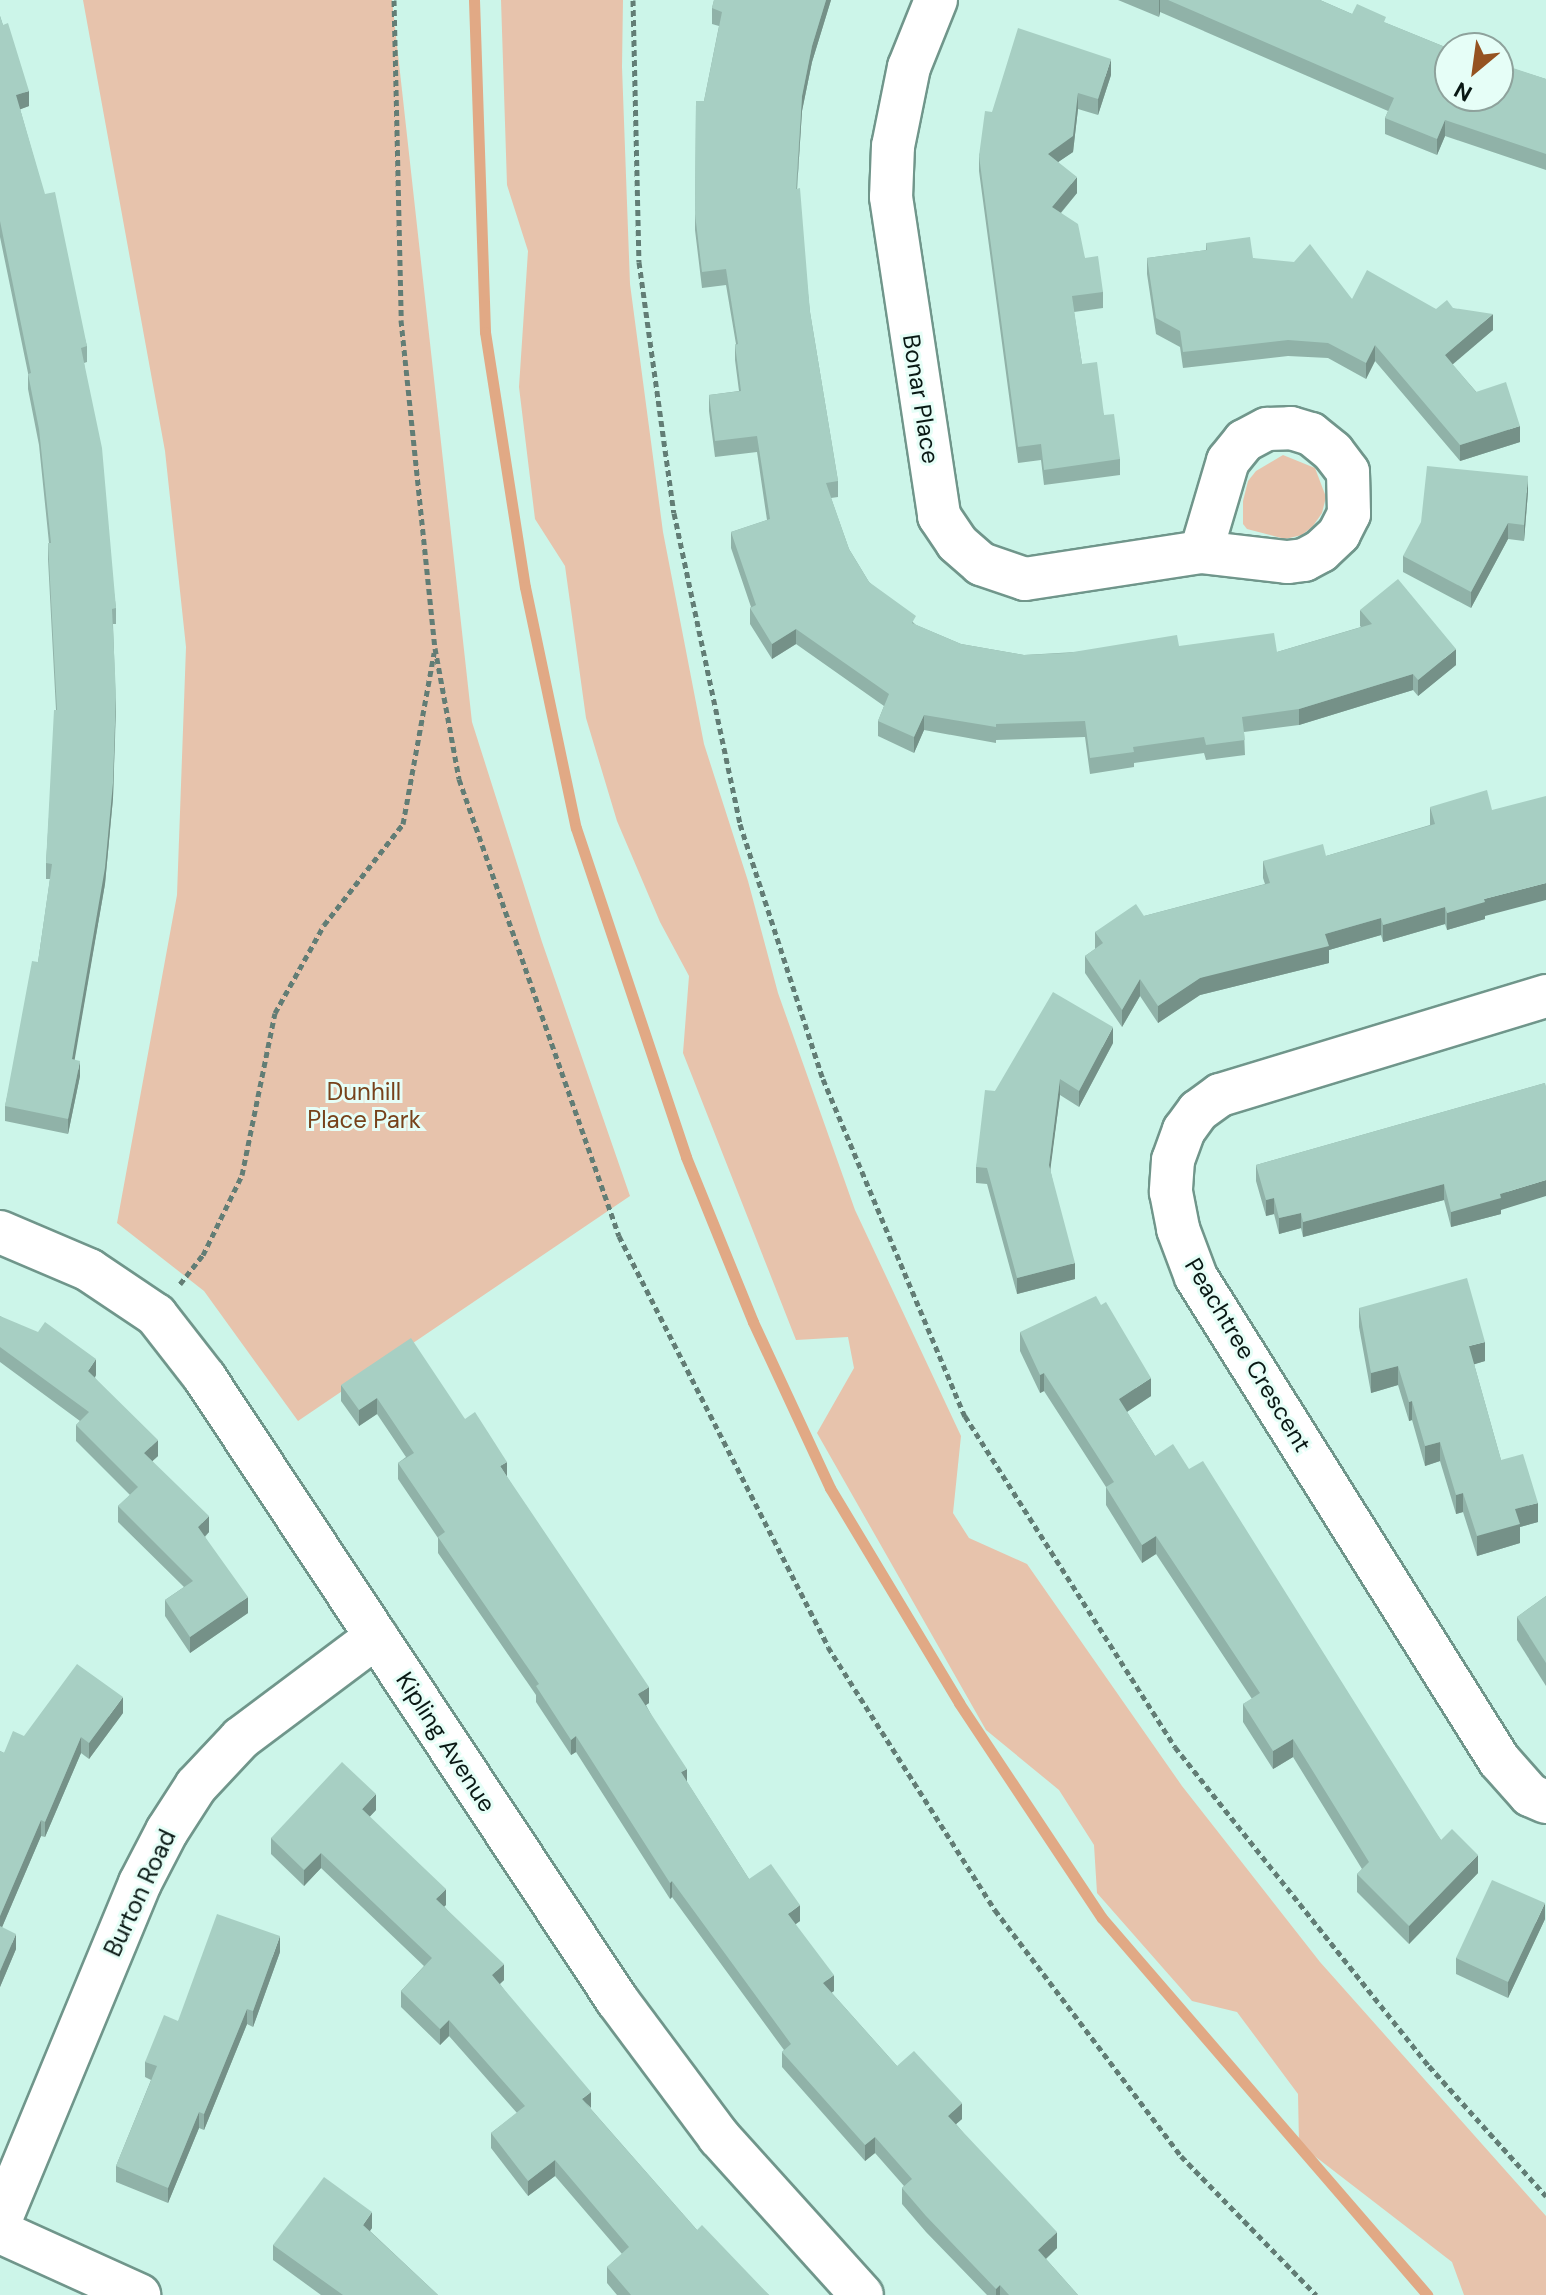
<!DOCTYPE html>
<style>
body{margin:0}
#map{position:relative;width:1546px;height:2295px;overflow:hidden;background:#ccf5e9;font-family:"DM Sans",sans-serif}
div>[style]{position:absolute}
.green>*{inset:0;background:#e7c3ac}
.stream>*{height:11px;margin:-5.5px;padding:0 5.5px;transform-origin:5.5px;border-radius:5.5px;background:#e1a985}
.path>*{height:5px;margin-top:-2.5px;transform-origin:0;background:repeating-linear-gradient(90deg,#627d75 0 6px,transparent 0 10px)}
.roads{filter:drop-shadow(2px 0 #70968b) drop-shadow(-2px 0 #70968b) drop-shadow(0 2px #70968b) drop-shadow(0 -2px #70968b)}
.minor>*{height:42px;margin:-21px;padding:0 21px;transform-origin:21px;border-radius:21px;background:#fff}
.wall>*{inset:0;background:#90b2a8}
.shaded-wall>*{inset:0;background:#759188}
.building>*{inset:0;background:#a7cfc3}
span{translate:-50% -50%;white-space:nowrap;text-align:center;line-height:1.15;-webkit-text-stroke:6px #e6fef7;paint-order:stroke}
.street-label{font-size:24px;color:#091814}
.park-label{font-size:24px;color:#77421b}
.north{position:absolute;left:1434px;top:32px;width:80px;height:80px;box-sizing:border-box;background:#e6fef7;border:2px solid #8ea29c;border-radius:50%;rotate:209deg;font-size:22px;font-weight:700;line-height:32px;text-align:center;color:#091814}
.north::after{content:'';display:block;margin:auto;width:28px;height:36px;background:#955321;clip-path:polygon(50% 0,100% 100%,50% 72%,0 100%)}
</style>
<div id="map">
<div class="green">
<div style="clip-path:polygon(83px 0,392px 0,472px 722px,542px 942px,630px 1196px,298px 1421px,204px 1291px,117px 1223px,177px 895px,186px 647px,165px 451px)"></div>
<div style="clip-path:polygon(501px 0,623px 0,622px 67px,630px 284px,663px 532px,704px 744px,748px 881px,778px 993px,855px 1210px,961px 1436px,953px 1513px,969px 1538px,1027px 1564px,1182px 1786px,1320px 1962px,1546px 2216px,1546px 2295px,1464px 2295px,1452px 2262px,1299px 2144px,1298px 2094px,1237px 2012px,1192px 2001px,1097px 1893px,1094px 1845px,1059px 1790px,986px 1730px,817px 1433px,854px 1368px,848px 1337px,796px 1340px,683px 1053px,689px 976px,660px 922px,617px 821px,586px 718px,565px 566px,535px 519px,519px 387px,528px 251px,507px 185px)"></div>
<div style="clip-path:polygon(1283px 455px,1315px 468px,1326px 497px,1322px 513px,1313px 526px,1302px 535px,1285px 539px,1247px 529px,1243px 524px,1243px 501px,1248px 481px,1256px 471px)"></div>
</div>
<div class="stream">
<div style="left:474px;top:0;width:332px;rotate:88.1deg"></div>
<div style="left:485px;top:332px;width:258px;rotate:81.1deg"></div>
<div style="left:525px;top:587px;width:246px;rotate:78.1deg"></div>
<div style="left:576px;top:828px;width:347px;rotate:71.5deg"></div>
<div style="left:686px;top:1157px;width:178px;rotate:67.9deg"></div>
<div style="left:753px;top:1322px;width:183px;rotate:65.1deg"></div>
<div style="left:830px;top:1488px;width:251px;rotate:59deg"></div>
<div style="left:959px;top:1703px;width:258px;rotate:56.4deg"></div>
<div style="left:1102px;top:1918px;width:498px;rotate:49.2deg"></div>
</div>
<div class="path">
<div style="left:394px;top:0;width:320px;rotate:88.7deg"></div>
<div style="left:401px;top:320px;width:330px;rotate:84.1deg"></div>
<div style="left:435px;top:648px;width:133px;rotate:79.6deg"></div>
<div style="left:459px;top:779px;width:484px;rotate:70.7deg"></div>
<div style="left:619px;top:1236px;width:461px;rotate:63deg"></div>
<div style="left:828px;top:1647px;width:312px;rotate:57.6deg"></div>
<div style="left:995px;top:1910px;width:308px;rotate:52.9deg"></div>
<div style="left:1181px;top:2156px;width:194px;rotate:45.8deg"></div>
<div style="left:633px;top:0;width:262px;rotate:88.7deg"></div>
<div style="left:639px;top:262px;width:253px;rotate:82.1deg"></div>
<div style="left:674px;top:513px;width:318px;rotate:78deg"></div>
<div style="left:740px;top:824px;width:268px;rotate:72deg"></div>
<div style="left:823px;top:1079px;width:366px;rotate:67.2deg"></div>
<div style="left:965px;top:1416px;width:392px;rotate:57.6deg"></div>
<div style="left:1175px;top:1747px;width:408px;rotate:51.5deg"></div>
<div style="left:1429px;top:2066px;width:175px;rotate:48deg"></div>
<div style="left:180px;top:1284px;width:37px;rotate:-52deg"></div>
<div style="left:203px;top:1255px;width:89px;rotate:-64deg"></div>
<div style="left:242px;top:1175px;width:165px;rotate:-78.5deg"></div>
<div style="left:275px;top:1013px;width:101px;rotate:-60.9deg"></div>
<div style="left:324px;top:925px;width:128px;rotate:-52deg"></div>
<div style="left:403px;top:824px;width:174px;rotate:-79.7deg"></div>
</div>
<div class="roads">
<div class="minor">
<div style="left:936px;top:0;width:72px;rotate:111.9deg"></div>
<div style="left:909px;top:67px;width:81px;rotate:101.4deg"></div>
<div style="left:893px;top:146px;width:51px;rotate:92.2deg"></div>
<div style="left:891px;top:197px;width:323px;rotate:81.4deg"></div>
<div style="left:939px;top:516px;width:32px;rotate:56deg"></div>
<div style="left:957px;top:543px;width:32px;rotate:41deg"></div>
<div style="left:981px;top:564px;width:46px;rotate:18.8deg"></div>
<div style="left:1025px;top:579px;width:178px;rotate:-8.7deg"></div>
<div style="left:1291px;top:428px;width:21px;rotate:17deg"></div>
<div style="left:1311px;top:434px;width:28px;rotate:39deg"></div>
<div style="left:1333px;top:452px;width:25px;rotate:53deg"></div>
<div style="left:1348px;top:472px;width:42px;rotate:88.6deg"></div>
<div style="left:1349px;top:514px;width:22px;rotate:117deg"></div>
<div style="left:1339px;top:534px;width:25px;rotate:137deg"></div>
<div style="left:1321px;top:551px;width:19px;rotate:152deg"></div>
<div style="left:1304px;top:560px;width:17px;rotate:173deg"></div>
<div style="left:1287px;top:562px;width:87px;rotate:-173.4deg"></div>
<div style="left:1201px;top:552px;width:95px;rotate:-73.5deg"></div>
<div style="left:1228px;top:461px;width:26px;rotate:-51deg"></div>
<div style="left:1244px;top:441px;width:26px;rotate:-28deg"></div>
<div style="left:1267px;top:429px;width:24px;rotate:-2deg"></div>
<div style="left:1546px;top:996px;width:341px;rotate:163.1deg"></div>
<div style="left:1220px;top:1095px;width:27px;rotate:144deg"></div>
<div style="left:1198px;top:1111px;width:24px;rotate:126deg"></div>
<div style="left:1184px;top:1130px;width:32px;rotate:110deg"></div>
<div style="left:1173px;top:1160px;width:32px;rotate:94deg"></div>
<div style="left:1171px;top:1192px;width:38px;rotate:79deg"></div>
<div style="left:1178px;top:1229px;width:51px;rotate:69.4deg"></div>
<div style="left:1196px;top:1277px;width:570px;rotate:57.9deg"></div>
<div style="left:1499px;top:1760px;width:47px;rotate:48.5deg"></div>
<div style="left:1530px;top:1795px;width:17px;rotate:24deg"></div>
<div style="left:0;top:1232px;width:97px;rotate:23.1deg"></div>
<div style="left:89px;top:1270px;width:81px;rotate:33.9deg"></div>
<div style="left:156px;top:1315px;width:80px;rotate:52.1deg"></div>
<div style="left:205px;top:1378px;width:746px;rotate:56.48deg"></div>
<div style="left:617px;top:2000px;width:171px;rotate:53.3deg"></div>
<div style="left:719px;top:2137px;width:213px;rotate:47.9deg"></div>
<div style="left:0;top:2221px;width:366px;rotate:-67.5deg"></div>
<div style="left:140px;top:1883px;width:59px;rotate:-62.6deg"></div>
<div style="left:167px;top:1831px;width:54px;rotate:-57.2deg"></div>
<div style="left:196px;top:1786px;width:66px;rotate:-46.8deg"></div>
<div style="left:241px;top:1738px;width:169px;rotate:-36.8deg"></div>
<div style="left:0;top:2232px;width:153px;rotate:24.4deg"></div>
</div>
</div>
<div class="wall">
<div style="clip-path:polygon(714px 0,831px 0,812px 62px,802px 111px,797px 189px,810px 312px,838px 481px,838px 497px,831px 498px,849px 549px,869px 582px,916px 625px,961px 644px,1024px 655px,1179px 646px,1277px 652px,1361px 627px,1360px 626px,1360px 610px,1456px 665px,1418px 696px,1413px 690px,1299px 725px,1244px 732px,1245px 755px,1206px 760px,1204px 753px,1134px 763px,1134px 767px,1090px 774px,1085px 737px,996px 740px,996px 743px,924px 730px,914px 753px,878px 736px,878px 721px,884px 706px,796px 644px,772px 659px,750px 624px,750px 608px,751px 607px,731px 548px,731px 532px,767px 520px,757px 452px,715px 457px,709px 411px,709px 395px,739px 391px,735px 360px,735px 345px,736px 344px,726px 285px,702px 288px,695px 230px,696px 101px,704px 101px,719px 26px,712px 24px,712px 8px)"></div>
<div style="clip-path:polygon(1118px 0,1320px 0,1352px 14px,1386px 23px,1450px 49px,1546px 79px,1546px 170px,1445px 136px,1437px 155px,1385px 134px,1385px 118px,1388px 111px,1160px 12px,1159px 17px)"></div>
<div style="clip-path:polygon(0 16px,29px 106px,20px 109px,87px 346px,87px 362px,84px 363px,116px 608px,116px 624px,113px 624px,116px 711px,113px 798px,105px 884px,74px 1059px,80px 1076px,68px 1134px,5px 1121px,5px 1106px,38px 962px,50px 879px,46px 879px,46px 863px,56px 710px,48px 559px,48px 543px,49px 543px,39px 445px,28px 389px,28px 373px,0 237px)"></div>
<div style="clip-path:polygon(1111px 75px,1098px 115px,1078px 109px,1073px 152px,1058px 162px,1077px 193px,1061px 213px,1103px 292px,1103px 308px,1074px 312px,1082px 364px,1104px 415px,1120px 459px,1120px 475px,1044px 485px,1041px 460px,1018px 463px,979px 171px,979px 156px,992px 112px)"></div>
<div style="clip-path:polygon(1206px 243px,1253px 258px,1352px 299px,1436px 309px,1453px 308px,1493px 330px,1452px 364px,1520px 442px,1460px 461px,1375px 361px,1366px 379px,1328px 358px,1288px 356px,1183px 368px,1180px 347px,1156px 334px,1147px 274px,1147px 258px,1206px 250px)"></div>
<div style="clip-path:polygon(1528px 492px,1524px 541px,1508px 539px,1471px 608px,1403px 572px,1403px 556px)"></div>
<div style="clip-path:polygon(1430px 807px,1485px 916px,1485px 919px,1447px 930px,1445px 924px,1383px 942px,1381px 935px,1329px 950px,1329px 963px,1200px 995px,1158px 1023px,1140px 996px,1122px 1027px,1085px 973px,1085px 956px,1095px 949px,1095px 932px,1144px 916px,1265px 884px,1263px 878px,1263px 861px,1326px 856px,1430px 825px)"></div>
<div style="clip-path:polygon(1113px 1043px,1079px 1107px,1060px 1095px,1050px 1169px,1075px 1279px,1017px 1294px,987px 1184px,976px 1183px,976px 1167px,995px 1091px)"></div>
<div style="clip-path:polygon(1545px 1083px,1501px 1210px,1501px 1214px,1451px 1227px,1444px 1200px,1303px 1237px,1301px 1228px,1279px 1234px,1274px 1214px,1266px 1216px,1256px 1181px,1256px 1165px)"></div>
<div style="clip-path:polygon(1359px 1308px,1485px 1361px,1474px 1364px,1501px 1460px,1538px 1522px,1520px 1527px,1520px 1543px,1477px 1556px,1463px 1512px,1456px 1514px,1440px 1461px,1425px 1466px,1412px 1420px,1409px 1421px,1398px 1385px,1371px 1393px,1359px 1327px)"></div>
<div style="clip-path:polygon(0 1316px,96px 1375px,95px 1378px,158px 1456px,152px 1461px,209px 1532px,205px 1537px,248px 1613px,190px 1653px,165px 1616px,165px 1600px,184px 1587px,118px 1522px,118px 1506px,130px 1495px,76px 1441px,76px 1425px,80px 1421px,0 1362px)"></div>
<div style="clip-path:polygon(1020px 1332px,1151px 1396px,1127px 1412px,1155px 1456px,1441px 1840px,1478px 1873px,1409px 1944px,1357px 1892px,1357px 1874px,1362px 1869px,1293px 1757px,1273px 1769px,1243px 1722px,1243px 1704px,1252px 1699px,1156px 1554px,1142px 1563px,1106px 1505px,1106px 1487px,1044px 1391px,1040px 1393px,1020px 1351px)"></div>
<div style="clip-path:polygon(341px 1385px,465px 1419px,507px 1477px,649px 1703px,646px 1705px,687px 1782px,749px 1879px,800px 1921px,795px 1924px,834px 1991px,831px 1992px,897px 2066px,962px 2119px,956px 2124px,1057px 2248px,1046px 2259px,1078px 2295px,987px 2295px,926px 2232px,902px 2204px,902px 2188px,904px 2186px,875px 2153px,865px 2161px,782px 2067px,782px 2052px,784px 2050px,672px 1897px,670px 1899px,576px 1752px,571px 1755px,536px 1702px,536px 1695px,438px 1553px,438px 1538px,398px 1479px,398px 1463px,406px 1457px,377px 1414px,359px 1426px,341px 1401px)"></div>
<div style="clip-path:polygon(1546px 1596px,1546px 1686px,1517px 1640px,1517px 1617px)"></div>
<div style="clip-path:polygon(123px 1713px,89px 1759px,81px 1753px,45px 1837px,41px 1836px,2px 1927px,16px 1949px,0 1987px,0 1751px,4px 1753px,24px 1736px)"></div>
<div style="clip-path:polygon(376px 1810px,369px 1817px,446px 1905px,444px 1906px,504px 1980px,500px 1984px,590px 2108px,697px 2230px,769px 2295px,617px 2295px,607px 2283px,607px 2267px,622px 2254px,555px 2176px,528px 2196px,491px 2148px,491px 2133px,517px 2113px,449px 2036px,440px 2045px,401px 2007px,401px 1991px,424px 1966px,321px 1868px,304px 1886px,271px 1854px,271px 1838px)"></div>
<div style="clip-path:polygon(1545px 1919px,1508px 1998px,1456px 1974px,1456px 1958px)"></div>
<div style="clip-path:polygon(280px 1952px,253px 2027px,247px 2024px,204px 2130px,199px 2128px,168px 2203px,116px 2182px,116px 2166px,151px 2080px,145px 2077px,145px 2062px,178px 2021px)"></div>
<div style="clip-path:polygon(372px 2228px,370px 2231px,438px 2295px,321px 2295px,273px 2260px,273px 2245px)"></div>
</div>
<div class="shaded-wall">
<div style="clip-path:polygon(826px 0,831px 0,812px 62px,802px 111px,796px 205px,802px 96px,812px 46px)"></div>
<div style="clip-path:polygon(1159px 0,1160px 0,1160px 12px,1159px 17px)"></div>
<div style="clip-path:polygon(1111px 59px,1111px 75px,1098px 115px,1098px 99px)"></div>
<div style="clip-path:polygon(29px 91px,29px 106px,16px 111px,16px 95px)"></div>
<div style="clip-path:polygon(1078px 93px,1078px 109px,1073px 152px,1048px 169px,1048px 154px)"></div>
<div style="clip-path:polygon(1445px 120px,1445px 136px,1437px 155px,1437px 139px)"></div>
<div style="clip-path:polygon(1077px 177px,1077px 193px,1052px 223px,1052px 207px)"></div>
<div style="clip-path:polygon(1493px 314px,1493px 330px,1445px 371px,1445px 355px)"></div>
<div style="clip-path:polygon(1375px 345px,1375px 361px,1366px 379px,1366px 363px)"></div>
<div style="clip-path:polygon(1520px 426px,1520px 442px,1460px 461px,1460px 445px)"></div>
<div style="clip-path:polygon(1528px 476px,1528px 492px,1524px 541px,1524px 525px)"></div>
<div style="clip-path:polygon(1508px 523px,1508px 539px,1471px 608px,1471px 592px)"></div>
<div style="clip-path:polygon(796px 629px,796px 644px,772px 659px,772px 644px)"></div>
<div style="clip-path:polygon(1456px 649px,1456px 665px,1418px 696px,1418px 680px)"></div>
<div style="clip-path:polygon(1413px 674px,1413px 690px,1299px 725px,1299px 709px)"></div>
<div style="clip-path:polygon(116px 695px,113px 798px,105px 884px,72px 1075px,72px 1059px)"></div>
<div style="clip-path:polygon(924px 715px,924px 730px,914px 753px,914px 737px)"></div>
<div style="clip-path:polygon(1546px 883px,1546px 900px,1485px 916px,1485px 919px,1447px 930px,1447px 913px,1484px 899px)"></div>
<div style="clip-path:polygon(1445px 907px,1445px 924px,1383px 942px,1383px 925px)"></div>
<div style="clip-path:polygon(1381px 918px,1381px 935px,1329px 950px,1329px 963px,1200px 995px,1158px 1023px,1158px 1006px,1200px 978px,1325px 934px)"></div>
<div style="clip-path:polygon(1140px 979px,1140px 996px,1122px 1027px,1122px 1010px)"></div>
<div style="clip-path:polygon(1113px 1027px,1113px 1043px,1079px 1107px,1079px 1091px)"></div>
<div style="clip-path:polygon(80px 1061px,80px 1076px,68px 1134px,68px 1119px)"></div>
<div style="clip-path:polygon(1060px 1079px,1060px 1095px,1049px 1180px,1049px 1165px)"></div>
<div style="clip-path:polygon(1546px 1180px,1546px 1196px,1501px 1210px,1501px 1214px,1451px 1227px,1451px 1212px,1500px 1194px)"></div>
<div style="clip-path:polygon(1444px 1184px,1444px 1200px,1303px 1237px,1303px 1222px)"></div>
<div style="clip-path:polygon(1274px 1198px,1274px 1214px,1266px 1216px,1266px 1200px)"></div>
<div style="clip-path:polygon(1301px 1213px,1301px 1228px,1279px 1234px,1279px 1218px)"></div>
<div style="clip-path:polygon(1075px 1263px,1075px 1279px,1017px 1294px,1017px 1278px)"></div>
<div style="clip-path:polygon(1485px 1342px,1485px 1361px,1469px 1366px,1469px 1346px)"></div>
<div style="clip-path:polygon(96px 1359px,96px 1375px,88px 1387px,88px 1371px)"></div>
<div style="clip-path:polygon(1398px 1366px,1398px 1385px,1371px 1393px,1371px 1373px)"></div>
<div style="clip-path:polygon(1044px 1373px,1044px 1391px,1040px 1393px,1040px 1375px)"></div>
<div style="clip-path:polygon(1151px 1378px,1151px 1396px,1119px 1417px,1119px 1399px)"></div>
<div style="clip-path:polygon(377px 1398px,377px 1414px,359px 1426px,359px 1410px)"></div>
<div style="clip-path:polygon(1412px 1401px,1412px 1420px,1409px 1421px,1409px 1402px)"></div>
<div style="clip-path:polygon(158px 1440px,158px 1456px,144px 1469px,144px 1453px)"></div>
<div style="clip-path:polygon(1440px 1442px,1440px 1461px,1425px 1466px,1425px 1446px)"></div>
<div style="clip-path:polygon(507px 1462px,507px 1477px,500px 1466px)"></div>
<div style="clip-path:polygon(1463px 1493px,1463px 1512px,1456px 1514px,1456px 1495px)"></div>
<div style="clip-path:polygon(1538px 1503px,1538px 1522px,1520px 1527px,1520px 1543px,1477px 1556px,1477px 1536px,1515px 1509px)"></div>
<div style="clip-path:polygon(209px 1516px,209px 1532px,198px 1543px,198px 1527px)"></div>
<div style="clip-path:polygon(1156px 1536px,1156px 1554px,1142px 1563px,1142px 1545px)"></div>
<div style="clip-path:polygon(248px 1597px,248px 1613px,190px 1653px,190px 1637px)"></div>
<div style="clip-path:polygon(649px 1687px,649px 1703px,638px 1710px,638px 1694px)"></div>
<div style="clip-path:polygon(123px 1697px,123px 1713px,89px 1759px,89px 1743px)"></div>
<div style="clip-path:polygon(576px 1736px,576px 1752px,571px 1755px,571px 1740px)"></div>
<div style="clip-path:polygon(81px 1737px,81px 1753px,45px 1837px,45px 1822px)"></div>
<div style="clip-path:polygon(1293px 1739px,1293px 1757px,1273px 1769px,1273px 1751px)"></div>
<div style="clip-path:polygon(687px 1769px,687px 1784px,681px 1772px)"></div>
<div style="clip-path:polygon(376px 1794px,376px 1810px,362px 1825px,362px 1809px)"></div>
<div style="clip-path:polygon(41px 1820px,41px 1836px,0 1932px,0 1916px)"></div>
<div style="clip-path:polygon(321px 1853px,321px 1868px,304px 1886px,304px 1870px)"></div>
<div style="clip-path:polygon(1478px 1855px,1478px 1873px,1409px 1944px,1409px 1926px)"></div>
<div style="clip-path:polygon(672px 1881px,672px 1897px,670px 1899px,670px 1883px)"></div>
<div style="clip-path:polygon(446px 1889px,446px 1905px,436px 1914px,436px 1899px)"></div>
<div style="clip-path:polygon(1545px 1903px,1545px 1919px,1508px 1998px,1508px 1982px)"></div>
<div style="clip-path:polygon(800px 1905px,800px 1921px,788px 1930px,788px 1914px)"></div>
<div style="clip-path:polygon(16px 1934px,16px 1949px,0 1987px,0 1971px)"></div>
<div style="clip-path:polygon(280px 1936px,280px 1952px,253px 2027px,253px 2011px)"></div>
<div style="clip-path:polygon(504px 1964px,504px 1980px,492px 1991px,492px 1975px)"></div>
<div style="clip-path:polygon(834px 1975px,834px 1991px,823px 1999px,823px 1983px)"></div>
<div style="clip-path:polygon(247px 2009px,247px 2024px,204px 2130px,204px 2114px)"></div>
<div style="clip-path:polygon(449px 2020px,449px 2036px,440px 2045px,440px 2029px)"></div>
<div style="clip-path:polygon(591px 2092px,591px 2108px,582px 2099px)"></div>
<div style="clip-path:polygon(962px 2103px,962px 2119px,948px 2131px,948px 2116px)"></div>
<div style="clip-path:polygon(199px 2112px,199px 2128px,168px 2203px,168px 2188px)"></div>
<div style="clip-path:polygon(875px 2137px,875px 2153px,865px 2161px,865px 2145px)"></div>
<div style="clip-path:polygon(555px 2160px,555px 2176px,528px 2196px,528px 2181px)"></div>
<div style="clip-path:polygon(372px 2212px,372px 2228px,363px 2240px,363px 2225px)"></div>
<div style="clip-path:polygon(1057px 2232px,1057px 2248px,1038px 2266px,1038px 2250px)"></div>
<div style="clip-path:polygon(1000px 2285px,1000px 2295px,996px 2295px,996px 2289px)"></div>
</div>
<div class="building">
<div style="clip-path:polygon(714px 0,826px 0,812px 46px,802px 96px,796px 189px,800px 188px,810px 312px,838px 481px,826px 483px,849px 549px,869px 582px,916px 616px,912px 623px,961px 644px,1024px 655px,1067px 653px,1177px 635px,1179px 646px,1274px 633px,1277px 652px,1372px 624px,1360px 610px,1398px 579px,1456px 649px,1418px 680px,1413px 674px,1299px 709px,1242px 717px,1245px 740px,1206px 745px,1204px 737px,1133px 747px,1134px 752px,1090px 758px,1085px 721px,996px 724px,996px 727px,924px 715px,914px 737px,878px 721px,889px 694px,796px 629px,772px 644px,750px 608px,756px 605px,731px 532px,770px 519px,757px 436px,715px 441px,709px 395px,741px 391px,735px 345px,738px 344px,726px 269px,702px 272px,695px 214px,696px 101px,704px 101px,722px 12px,712px 8px)"></div>
<div style="clip-path:polygon(1168px 0,1320px 0,1352px 14px,1357px 4px,1386px 17px,1384px 22px,1450px 49px,1450px 96px,1498px 96px,1498px 63px,1546px 79px,1546px 154px,1445px 120px,1437px 139px,1385px 118px,1394px 98px)"></div>
<div style="clip-path:polygon(0 16px,3px 25px,8px 23px,29px 91px,16px 95px,45px 194px,55px 192px,87px 346px,81px 348px,102px 448px,116px 608px,112px 609px,116px 695px,113px 783px,105px 868px,72px 1059px,80px 1061px,68px 1119px,5px 1106px,32px 961px,38px 962px,52px 864px,46px 863px,54px 710px,57px 710px,48px 543px,51px 543px,39px 429px,28px 374px,31px 373px,0 221px)"></div>
<div style="clip-path:polygon(1018px 28px,1111px 59px,1098px 99px,1078px 93px,1073px 136px,1048px 154px,1077px 177px,1052px 207px,1078px 224px,1085px 258px,1098px 256px,1103px 292px,1072px 296px,1082px 364px,1097px 362px,1104px 415px,1114px 414px,1120px 459px,1044px 470px,1041px 444px,1018px 447px,979px 156px,985px 111px,992px 112px)"></div>
<div style="clip-path:polygon(1453px 42px,1467px 48px,1451px 48px)"></div>
<div style="clip-path:polygon(1250px 237px,1253px 258px,1294px 262px,1310px 244px,1352px 299px,1367px 270px,1436px 309px,1447px 300px,1453px 308px,1493px 314px,1445px 355px,1476px 392px,1506px 382px,1520px 426px,1460px 445px,1375px 345px,1366px 363px,1328px 343px,1288px 340px,1183px 352px,1180px 331px,1156px 318px,1147px 258px,1207px 250px,1206px 243px)"></div>
<div style="clip-path:polygon(1427px 466px,1528px 476px,1524px 525px,1508px 523px,1471px 592px,1403px 556px,1421px 522px)"></div>
<div style="clip-path:polygon(1487px 790px,1492px 810px,1546px 796px,1546px 883px,1484px 899px,1485px 902px,1447px 913px,1445px 907px,1383px 925px,1381px 918px,1325px 934px,1329px 946px,1200px 978px,1158px 1006px,1140px 979px,1122px 1010px,1085px 956px,1103px 943px,1095px 932px,1136px 904px,1144px 916px,1270px 883px,1263px 861px,1323px 844px,1326px 856px,1435px 824px,1430px 807px)"></div>
<div style="clip-path:polygon(1053px 992px,1113px 1027px,1079px 1091px,1060px 1079px,1049px 1165px,1075px 1263px,1017px 1278px,987px 1168px,976px 1167px,985px 1090px,995px 1091px)"></div>
<div style="clip-path:polygon(1545px 1083px,1546px 1086px,1546px 1180px,1500px 1194px,1501px 1198px,1451px 1212px,1444px 1184px,1303px 1222px,1301px 1213px,1279px 1218px,1274px 1198px,1266px 1200px,1256px 1165px)"></div>
<div style="clip-path:polygon(1467px 1278px,1485px 1342px,1469px 1346px,1501px 1460px,1523px 1454px,1538px 1503px,1515px 1509px,1520px 1524px,1477px 1536px,1463px 1493px,1456px 1495px,1440px 1442px,1425px 1446px,1412px 1401px,1409px 1402px,1398px 1366px,1371px 1373px,1359px 1308px)"></div>
<div style="clip-path:polygon(1096px 1296px,1101px 1305px,1106px 1302px,1151px 1378px,1119px 1399px,1155px 1456px,1173px 1444px,1189px 1469px,1203px 1461px,1441px 1840px,1452px 1829px,1478px 1855px,1409px 1926px,1357px 1874px,1369px 1862px,1293px 1739px,1273px 1751px,1243px 1704px,1260px 1693px,1156px 1536px,1142px 1545px,1106px 1487px,1114px 1482px,1044px 1373px,1040px 1375px,1020px 1332px)"></div>
<div style="clip-path:polygon(0 1316px,38px 1332px,45px 1322px,96px 1359px,88px 1371px,158px 1440px,144px 1453px,209px 1516px,198px 1527px,248px 1597px,190px 1637px,165px 1600px,193px 1581px,118px 1506px,138px 1487px,76px 1425px,89px 1412px,0 1347px)"></div>
<div style="clip-path:polygon(411px 1338px,465px 1419px,475px 1412px,507px 1462px,500px 1466px,649px 1687px,638px 1694px,687px 1769px,681px 1772px,749px 1879px,771px 1864px,800px 1905px,788px 1914px,834px 1975px,823px 1983px,897px 2066px,914px 2051px,962px 2103px,948px 2116px,1057px 2232px,1038px 2250px,1078px 2295px,1009px 2295px,1000px 2285px,996px 2289px,926px 2216px,902px 2188px,912px 2179px,875px 2137px,865px 2145px,782px 2052px,791px 2044px,672px 1881px,670px 1883px,576px 1736px,571px 1740px,536px 1686px,539px 1684px,438px 1537px,445px 1532px,398px 1463px,414px 1453px,377px 1398px,359px 1410px,341px 1385px)"></div>
<div style="clip-path:polygon(1546px 1596px,1546px 1663px,1517px 1617px)"></div>
<div style="clip-path:polygon(77px 1664px,123px 1697px,89px 1743px,81px 1737px,45px 1822px,41px 1820px,0 1916px,0 1751px,4px 1753px,13px 1731px,24px 1736px)"></div>
<div style="clip-path:polygon(342px 1762px,376px 1794px,362px 1809px,446px 1889px,436px 1899px,504px 1964px,492px 1975px,591px 2092px,582px 2099px,697px 2230px,702px 2225px,769px 2295px,631px 2295px,607px 2267px,629px 2247px,555px 2160px,528px 2181px,491px 2133px,525px 2106px,449px 2020px,440px 2029px,401px 1991px,432px 1958px,321px 1853px,304px 1870px,271px 1838px)"></div>
<div style="clip-path:polygon(1492px 1880px,1545px 1903px,1508px 1982px,1456px 1958px)"></div>
<div style="clip-path:polygon(217px 1914px,280px 1936px,253px 2011px,247px 2009px,204px 2114px,199px 2112px,168px 2188px,116px 2166px,157px 2066px,145px 2062px,164px 2015px,178px 2021px)"></div>
<div style="clip-path:polygon(0 1926px,16px 1934px,0 1971px)"></div>
<div style="clip-path:polygon(324px 2177px,372px 2212px,363px 2225px,438px 2295px,343px 2295px,273px 2245px)"></div>
</div>
<div class="street-label">
<span style="left:921px;top:399px;rotate:81deg">Bonar Place</span>
<span style="left:1248px;top:1355px;rotate:59deg">Peachtree Crescent</span>
<span style="left:446px;top:1742px;rotate:57deg">Kipling Avenue</span>
<span style="left:140px;top:1893px;rotate:-65deg">Burton Road</span>
</div>
<div class="park-label">
<span style="left:364px;top:1106px">Dunhill<br>Place Park</span>
</div>
<div class="north">N</div>
</div>
